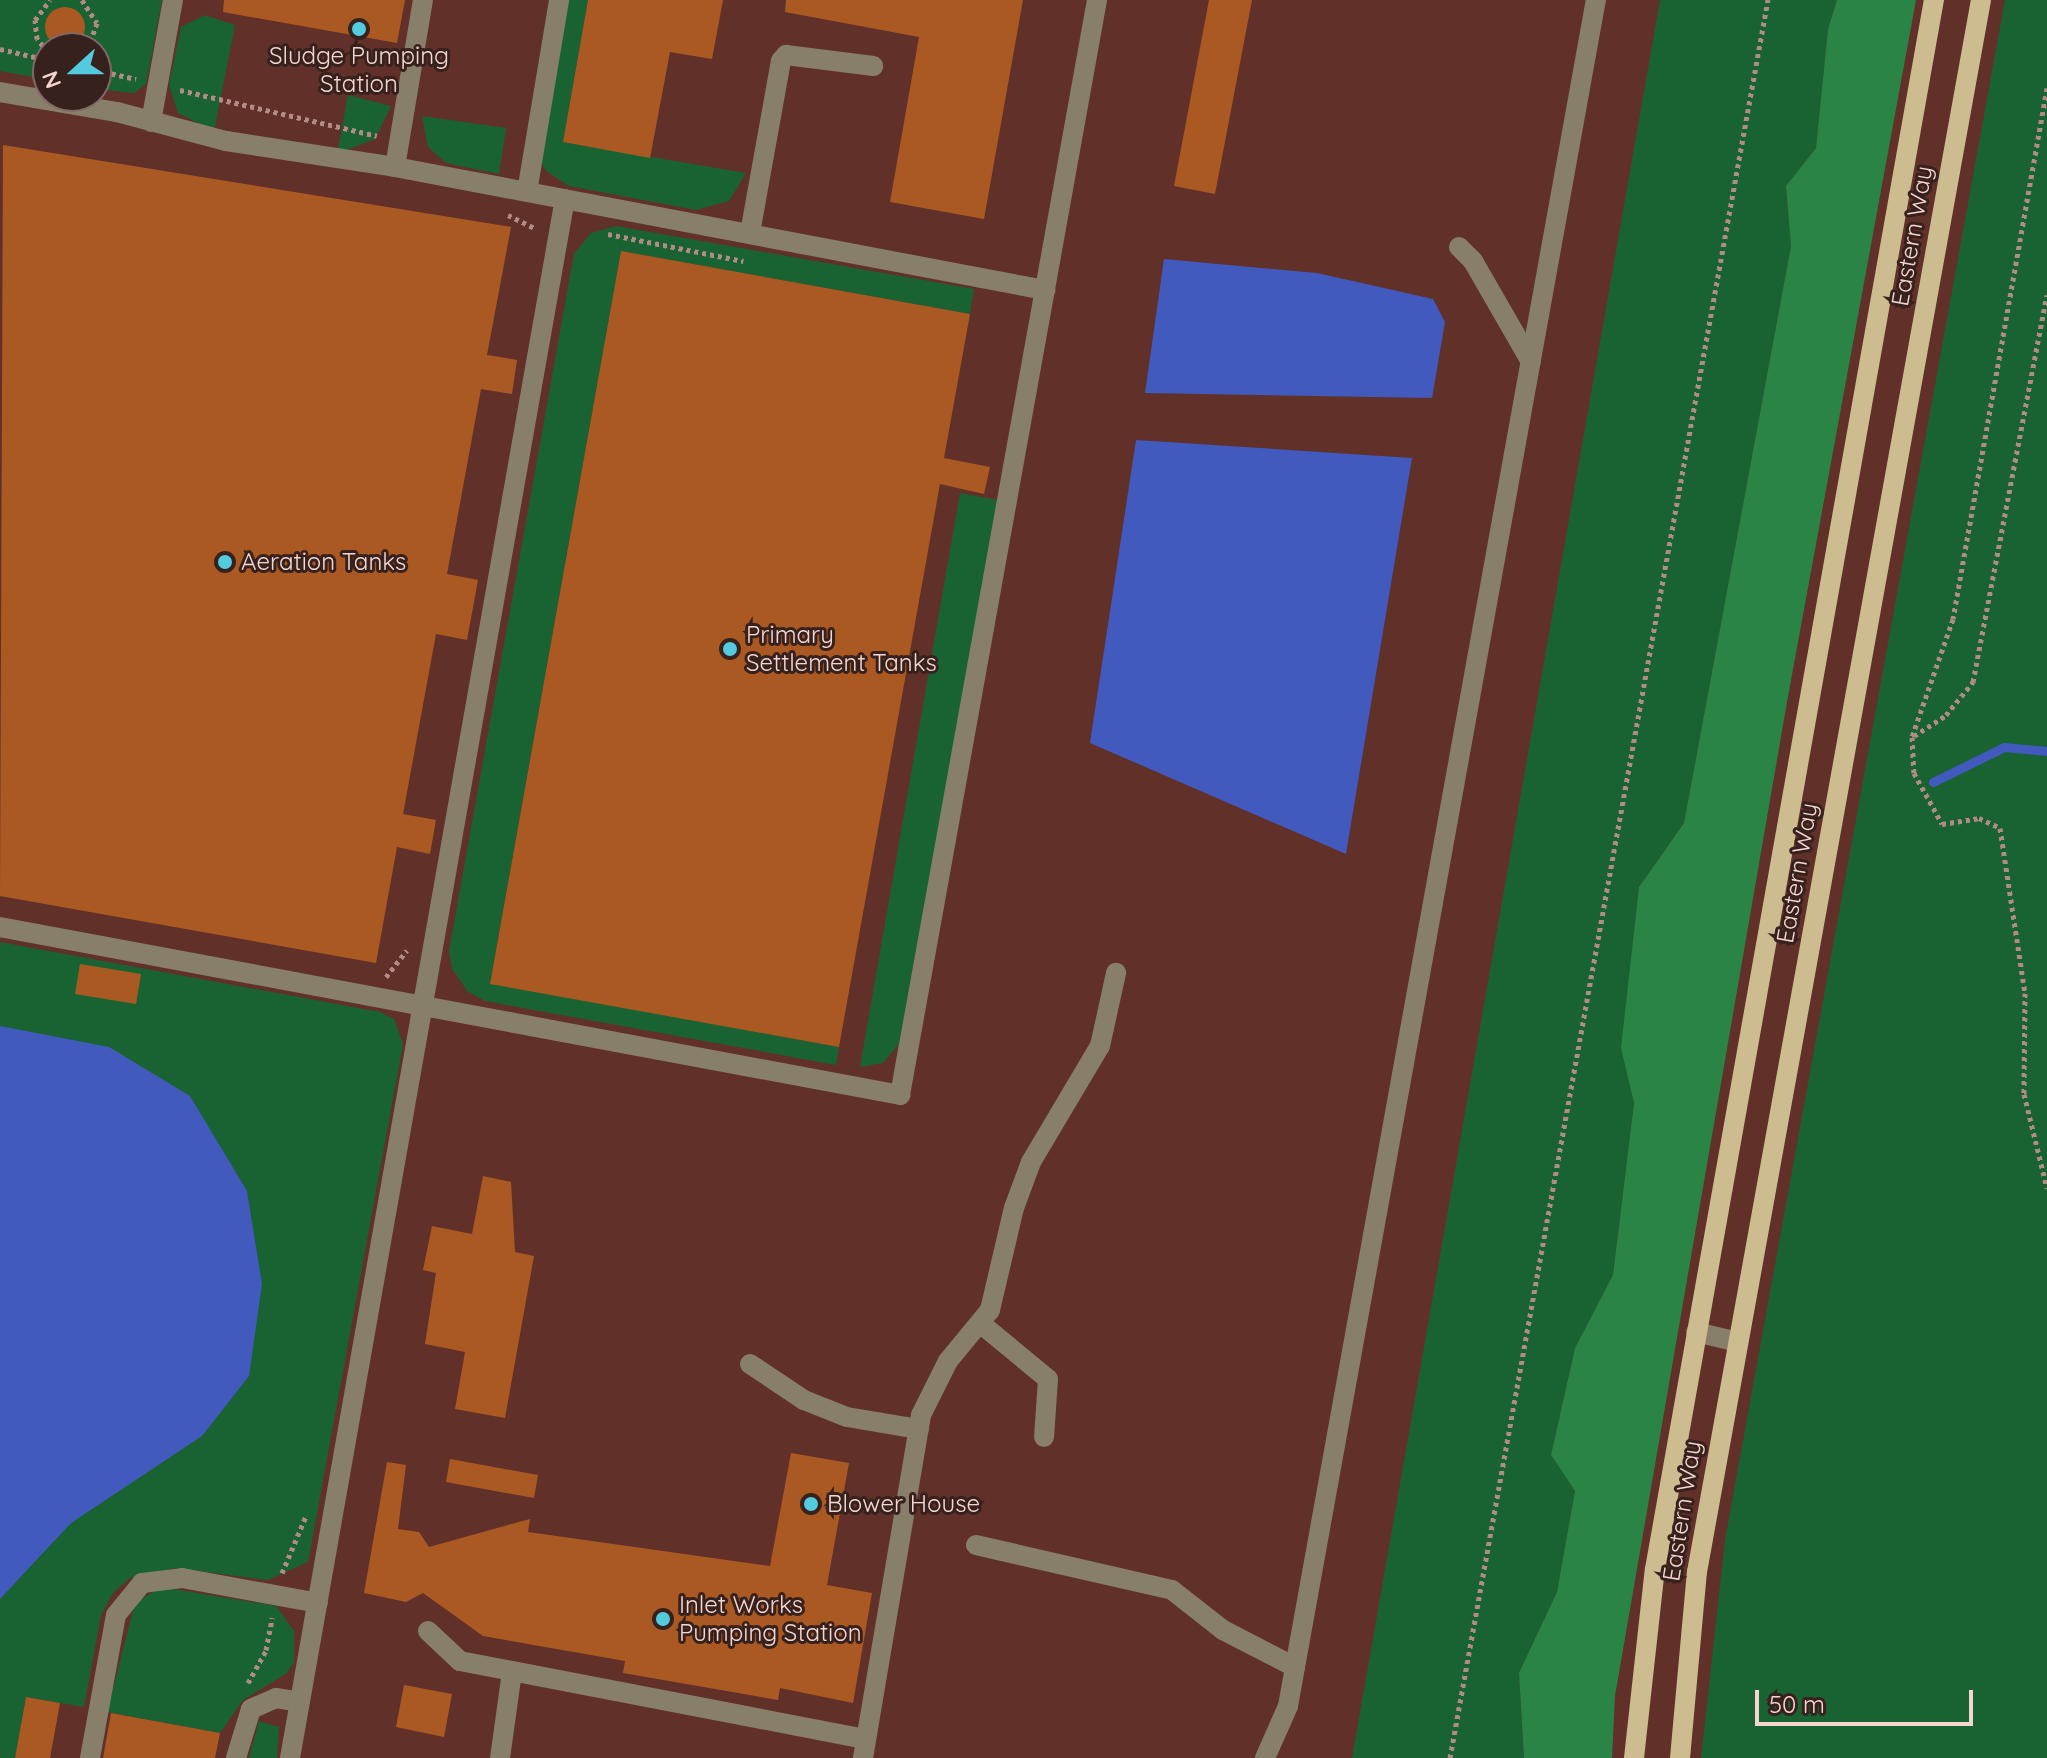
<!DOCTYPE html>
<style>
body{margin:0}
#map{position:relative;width:2047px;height:1758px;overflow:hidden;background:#613129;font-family:Quicksand,sans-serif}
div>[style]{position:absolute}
.green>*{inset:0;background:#196332}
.forest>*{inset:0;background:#2a8446}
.water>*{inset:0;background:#4259bd}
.stream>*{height:9px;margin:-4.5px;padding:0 4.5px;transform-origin:4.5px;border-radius:4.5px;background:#4259bd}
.building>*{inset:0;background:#ab5922}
.round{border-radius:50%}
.path>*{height:5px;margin-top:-2.5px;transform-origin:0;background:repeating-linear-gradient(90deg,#b28b85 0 4px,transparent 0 8px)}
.minor>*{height:20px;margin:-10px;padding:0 10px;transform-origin:10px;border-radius:10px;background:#877f6a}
.major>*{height:20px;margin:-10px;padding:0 10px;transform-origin:10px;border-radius:10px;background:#ccbc90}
.dots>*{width:22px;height:22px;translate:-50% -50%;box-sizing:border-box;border:4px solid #37211d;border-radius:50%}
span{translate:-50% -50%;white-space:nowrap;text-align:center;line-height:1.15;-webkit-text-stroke:6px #37211d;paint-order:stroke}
.poi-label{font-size:24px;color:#f5d5d0}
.left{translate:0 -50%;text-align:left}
.street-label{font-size:24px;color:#f5d5d0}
.north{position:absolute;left:32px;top:32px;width:80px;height:80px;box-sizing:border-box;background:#37211d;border:2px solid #836965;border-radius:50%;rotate:249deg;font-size:22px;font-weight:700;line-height:32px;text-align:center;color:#f5d5d0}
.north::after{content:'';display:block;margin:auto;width:28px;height:36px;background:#54cade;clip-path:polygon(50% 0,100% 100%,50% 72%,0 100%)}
.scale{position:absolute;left:1755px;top:1690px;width:218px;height:36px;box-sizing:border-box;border:4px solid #f5d5d0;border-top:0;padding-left:10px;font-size:24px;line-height:28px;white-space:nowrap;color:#f5d5d0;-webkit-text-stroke:6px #37211d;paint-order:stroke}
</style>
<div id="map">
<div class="green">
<div style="clip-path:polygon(0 0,162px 0,146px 84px,134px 93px,96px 89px,96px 48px,48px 48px,48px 80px,0 71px)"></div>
<div style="clip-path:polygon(565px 0,588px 0,563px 142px,746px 173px,729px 201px,696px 210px,569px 186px,546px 171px,541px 162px)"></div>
<div style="clip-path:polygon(1660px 0,1837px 0,1828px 29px,1816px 148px,1786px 186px,1791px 246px,1684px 823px,1639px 887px,1622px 1048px,1634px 1103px,1613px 1275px,1575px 1348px,1551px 1455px,1575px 1491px,1557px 1592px,1519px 1673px,1524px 1758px,1352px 1758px)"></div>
<div style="clip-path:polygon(2005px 0,2047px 0,2047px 1758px,1701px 1758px,1725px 1540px)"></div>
<div style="clip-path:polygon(205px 15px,235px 25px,214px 131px,178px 113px,169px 85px,181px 27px)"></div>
<div style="clip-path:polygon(348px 95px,391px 106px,375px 139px,346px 150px,338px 149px)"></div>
<div style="clip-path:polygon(422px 116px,506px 128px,499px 174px,446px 163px,428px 147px)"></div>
<div style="clip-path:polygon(616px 226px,974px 289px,970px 314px,621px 251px,490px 983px,839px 1047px,836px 1065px,485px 1001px,467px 991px,452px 968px,449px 951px,574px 254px,591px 233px)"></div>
<div style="clip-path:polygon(960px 493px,998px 500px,899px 1044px,883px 1063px,860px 1067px)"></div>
<div style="clip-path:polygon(0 942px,380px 1012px,394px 1019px,403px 1044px,308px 1562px,268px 1580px,176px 1568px,130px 1578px,113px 1593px,101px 1615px,84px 1707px,26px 1697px,15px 1758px,0 1758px)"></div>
<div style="clip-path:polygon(161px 1587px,276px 1606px,294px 1631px,294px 1662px,287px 1673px,243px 1700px,220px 1733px,107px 1712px,135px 1603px)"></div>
<div style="clip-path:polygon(259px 1721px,279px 1727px,277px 1758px,249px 1758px)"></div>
</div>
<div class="forest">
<div style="clip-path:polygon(1837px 0,1916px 0,1787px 702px,1615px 1696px,1612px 1758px,1524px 1758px,1519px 1673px,1557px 1592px,1575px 1491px,1551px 1455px,1575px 1348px,1613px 1275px,1634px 1103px,1621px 1048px,1639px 887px,1684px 823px,1791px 246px,1786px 186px,1816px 148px,1828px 29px)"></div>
</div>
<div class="water">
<div style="clip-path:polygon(1164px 259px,1317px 273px,1433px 299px,1445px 322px,1432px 398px,1145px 393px)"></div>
<div style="clip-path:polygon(1136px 440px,1412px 458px,1346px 854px,1090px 743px)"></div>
<div style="clip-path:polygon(0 1026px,109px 1047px,190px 1096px,247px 1191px,262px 1284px,249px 1376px,202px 1436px,71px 1523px,0 1599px)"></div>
</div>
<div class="stream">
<div style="left:1933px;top:782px;width:79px;rotate:-26.2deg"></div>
<div style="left:2004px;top:747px;width:43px;rotate:5.3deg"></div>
</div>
<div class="building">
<div style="clip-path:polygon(224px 0,405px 0,397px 43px,223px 12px)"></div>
<div style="clip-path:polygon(588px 0,723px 0,712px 59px,670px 52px,650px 158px,563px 142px)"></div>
<div style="clip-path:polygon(786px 0,1023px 0,984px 219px,890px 202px,919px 37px,785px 12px)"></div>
<div style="clip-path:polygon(1209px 0,1252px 0,1215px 194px,1174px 186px)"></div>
<div class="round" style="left:45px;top:7px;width:40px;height:40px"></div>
<div style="clip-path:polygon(3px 145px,511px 227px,487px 355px,517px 360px,512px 394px,481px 389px,447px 574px,478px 580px,467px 640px,436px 634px,403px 814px,436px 820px,430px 854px,397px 847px,376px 963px,0 896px)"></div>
<div style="clip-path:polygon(621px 251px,970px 314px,944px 458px,990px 467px,984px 494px,940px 484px,839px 1047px,490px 984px)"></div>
<div style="clip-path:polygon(80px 964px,141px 974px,136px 1004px,75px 994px)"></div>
<div style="clip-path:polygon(483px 1176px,511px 1182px,515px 1252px,534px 1256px,505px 1418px,455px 1409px,465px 1352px,425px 1344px,436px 1273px,423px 1270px,432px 1226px,472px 1234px)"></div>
<div style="clip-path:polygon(791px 1453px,849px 1463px,827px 1585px,872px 1593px,853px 1703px,780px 1688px,778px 1700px,623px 1673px,625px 1661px,483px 1636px,423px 1593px,406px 1602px,364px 1593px,387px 1462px,406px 1465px,398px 1529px,419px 1532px,429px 1547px,530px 1519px,528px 1532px,770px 1566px)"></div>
<div style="clip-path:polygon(450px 1459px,538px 1475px,534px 1498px,446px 1482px)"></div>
<div style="clip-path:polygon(404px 1685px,452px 1694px,444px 1737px,396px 1727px)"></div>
<div style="clip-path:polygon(26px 1697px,60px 1703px,50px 1758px,15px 1758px)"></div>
<div style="clip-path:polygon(111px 1713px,220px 1733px,215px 1758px,103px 1758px)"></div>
</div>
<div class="path">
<div style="left:82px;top:0;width:27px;rotate:57deg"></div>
<div style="left:97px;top:23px;width:27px;rotate:110deg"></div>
<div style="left:0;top:49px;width:49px;rotate:12.9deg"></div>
<div style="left:48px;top:52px;width:17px;rotate:-130deg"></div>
<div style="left:37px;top:39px;width:19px;rotate:-96deg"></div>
<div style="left:35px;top:20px;width:25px;rotate:-53deg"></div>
<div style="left:96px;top:70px;width:41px;rotate:12.7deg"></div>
<div style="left:2047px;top:88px;width:539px;rotate:100.04deg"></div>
<div style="left:1953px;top:619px;width:125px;rotate:109.2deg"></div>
<div style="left:1912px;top:737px;width:36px;rotate:87deg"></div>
<div style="left:1914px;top:773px;width:58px;rotate:61.2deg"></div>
<div style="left:1942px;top:824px;width:37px;rotate:-9deg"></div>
<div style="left:1979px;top:818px;width:23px;rotate:25deg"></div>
<div style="left:2000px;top:828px;width:167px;rotate:81.4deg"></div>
<div style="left:2025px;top:993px;width:101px;rotate:90.6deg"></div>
<div style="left:2024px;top:1094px;width:97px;rotate:76.3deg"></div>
<div style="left:180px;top:90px;width:202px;rotate:13.1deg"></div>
<div style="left:508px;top:215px;width:30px;rotate:26deg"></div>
<div style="left:608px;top:234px;width:138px;rotate:11.3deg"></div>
<div style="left:1914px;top:736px;width:38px;rotate:-33deg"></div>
<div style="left:1946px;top:715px;width:43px;rotate:-50.7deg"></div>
<div style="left:1973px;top:682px;width:394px;rotate:-79.2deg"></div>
<div style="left:386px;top:977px;width:34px;rotate:-52deg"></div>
<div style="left:282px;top:1573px;width:62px;rotate:-67.2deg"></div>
<div style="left:248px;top:1683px;width:38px;rotate:-61deg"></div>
<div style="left:266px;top:1650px;width:33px;rotate:-79deg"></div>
<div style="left:1450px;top:1758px;width:1787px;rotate:-79.75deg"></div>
</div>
<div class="minor">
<div style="left:0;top:92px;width:119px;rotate:9.7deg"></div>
<div style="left:117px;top:112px;width:113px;rotate:14.9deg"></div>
<div style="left:226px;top:141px;width:171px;rotate:8.7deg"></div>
<div style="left:395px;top:167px;width:662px;rotate:10.72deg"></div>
<div style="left:151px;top:122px;width:124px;rotate:-79.8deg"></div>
<div style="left:395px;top:167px;width:169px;rotate:-80.5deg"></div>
<div style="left:527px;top:192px;width:195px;rotate:-80.5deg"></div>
<div style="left:750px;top:233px;width:175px;rotate:-79.8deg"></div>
<div style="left:781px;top:61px;width:8px;rotate:-50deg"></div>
<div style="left:786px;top:55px;width:88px;rotate:7.2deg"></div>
<div style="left:1459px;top:247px;width:20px;rotate:45deg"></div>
<div style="left:1473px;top:261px;width:116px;rotate:60.1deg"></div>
<div style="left:0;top:927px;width:916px;rotate:10.57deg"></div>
<div style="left:900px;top:1095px;width:1113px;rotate:-79.8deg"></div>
<div style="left:980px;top:1323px;width:88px;rotate:39.5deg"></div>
<div style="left:1048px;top:1379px;width:58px;rotate:93.9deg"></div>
<div style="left:1696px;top:1332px;width:43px;rotate:13.4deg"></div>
<div style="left:750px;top:1364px;width:65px;rotate:33.7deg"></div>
<div style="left:804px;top:1400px;width:46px;rotate:21.6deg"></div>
<div style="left:847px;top:1417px;width:73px;rotate:9.5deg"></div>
<div style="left:976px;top:1545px;width:201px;rotate:12.9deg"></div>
<div style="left:1172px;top:1590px;width:65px;rotate:38.1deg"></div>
<div style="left:1223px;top:1630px;width:81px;rotate:27.2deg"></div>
<div style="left:428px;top:1631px;width:44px;rotate:43.2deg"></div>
<div style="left:460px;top:1661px;width:413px;rotate:10.9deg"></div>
<div style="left:90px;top:1758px;width:145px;rotate:-79.7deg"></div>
<div style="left:116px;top:1615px;width:41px;rotate:-50.9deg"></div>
<div style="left:142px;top:1583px;width:40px;rotate:-7.1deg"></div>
<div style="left:182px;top:1578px;width:138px;rotate:10.4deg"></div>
<div style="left:236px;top:1758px;width:51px;rotate:-73deg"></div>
<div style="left:251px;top:1709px;width:27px;rotate:-24deg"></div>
<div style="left:276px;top:1698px;width:24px;rotate:9deg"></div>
<div style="left:290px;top:1758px;width:1583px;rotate:-80deg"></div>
<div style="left:500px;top:1758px;width:87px;rotate:-82.1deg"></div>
<div style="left:863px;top:1758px;width:348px;rotate:-80.4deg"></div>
<div style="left:921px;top:1415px;width:60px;rotate:-63.4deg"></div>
<div style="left:948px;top:1361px;width:66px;rotate:-50.5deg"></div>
<div style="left:990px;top:1310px;width:105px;rotate:-76.8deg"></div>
<div style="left:1014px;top:1208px;width:49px;rotate:-69.7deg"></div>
<div style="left:1031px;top:1162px;width:135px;rotate:-59.3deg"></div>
<div style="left:1100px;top:1046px;width:75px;rotate:-77.6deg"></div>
<div style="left:1265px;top:1758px;width:57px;rotate:-66.1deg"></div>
<div style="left:1288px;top:1706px;width:1734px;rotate:-79.77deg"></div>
</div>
<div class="major">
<div style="left:1634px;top:1758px;width:190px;rotate:-83.7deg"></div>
<div style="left:1655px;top:1569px;width:1594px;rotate:-79.92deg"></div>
<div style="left:1680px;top:1758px;width:187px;rotate:-84.8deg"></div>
<div style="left:1697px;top:1572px;width:1597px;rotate:-79.76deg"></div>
</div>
<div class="dots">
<div style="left:359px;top:29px;background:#54cade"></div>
<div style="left:225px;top:562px;background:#54cade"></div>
<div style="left:730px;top:649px;background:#54cade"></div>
<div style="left:811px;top:1504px;background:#54cade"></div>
<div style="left:663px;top:1619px;background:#54cade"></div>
</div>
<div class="poi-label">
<span style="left:359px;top:70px">Sludge Pumping<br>Station</span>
<span class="left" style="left:241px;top:562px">Aeration Tanks</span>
<span class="left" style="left:746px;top:649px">Primary<br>Settlement Tanks</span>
<span class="left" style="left:827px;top:1504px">Blower House</span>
<span class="left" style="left:679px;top:1619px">Inlet Works<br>Pumping Station</span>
</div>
<div class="street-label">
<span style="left:1912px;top:236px;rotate:-80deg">Eastern Way</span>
<span style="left:1797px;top:873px;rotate:-80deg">Eastern Way</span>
<span style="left:1682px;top:1511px;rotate:-81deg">Eastern Way</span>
</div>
<div class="north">N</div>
<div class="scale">50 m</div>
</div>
